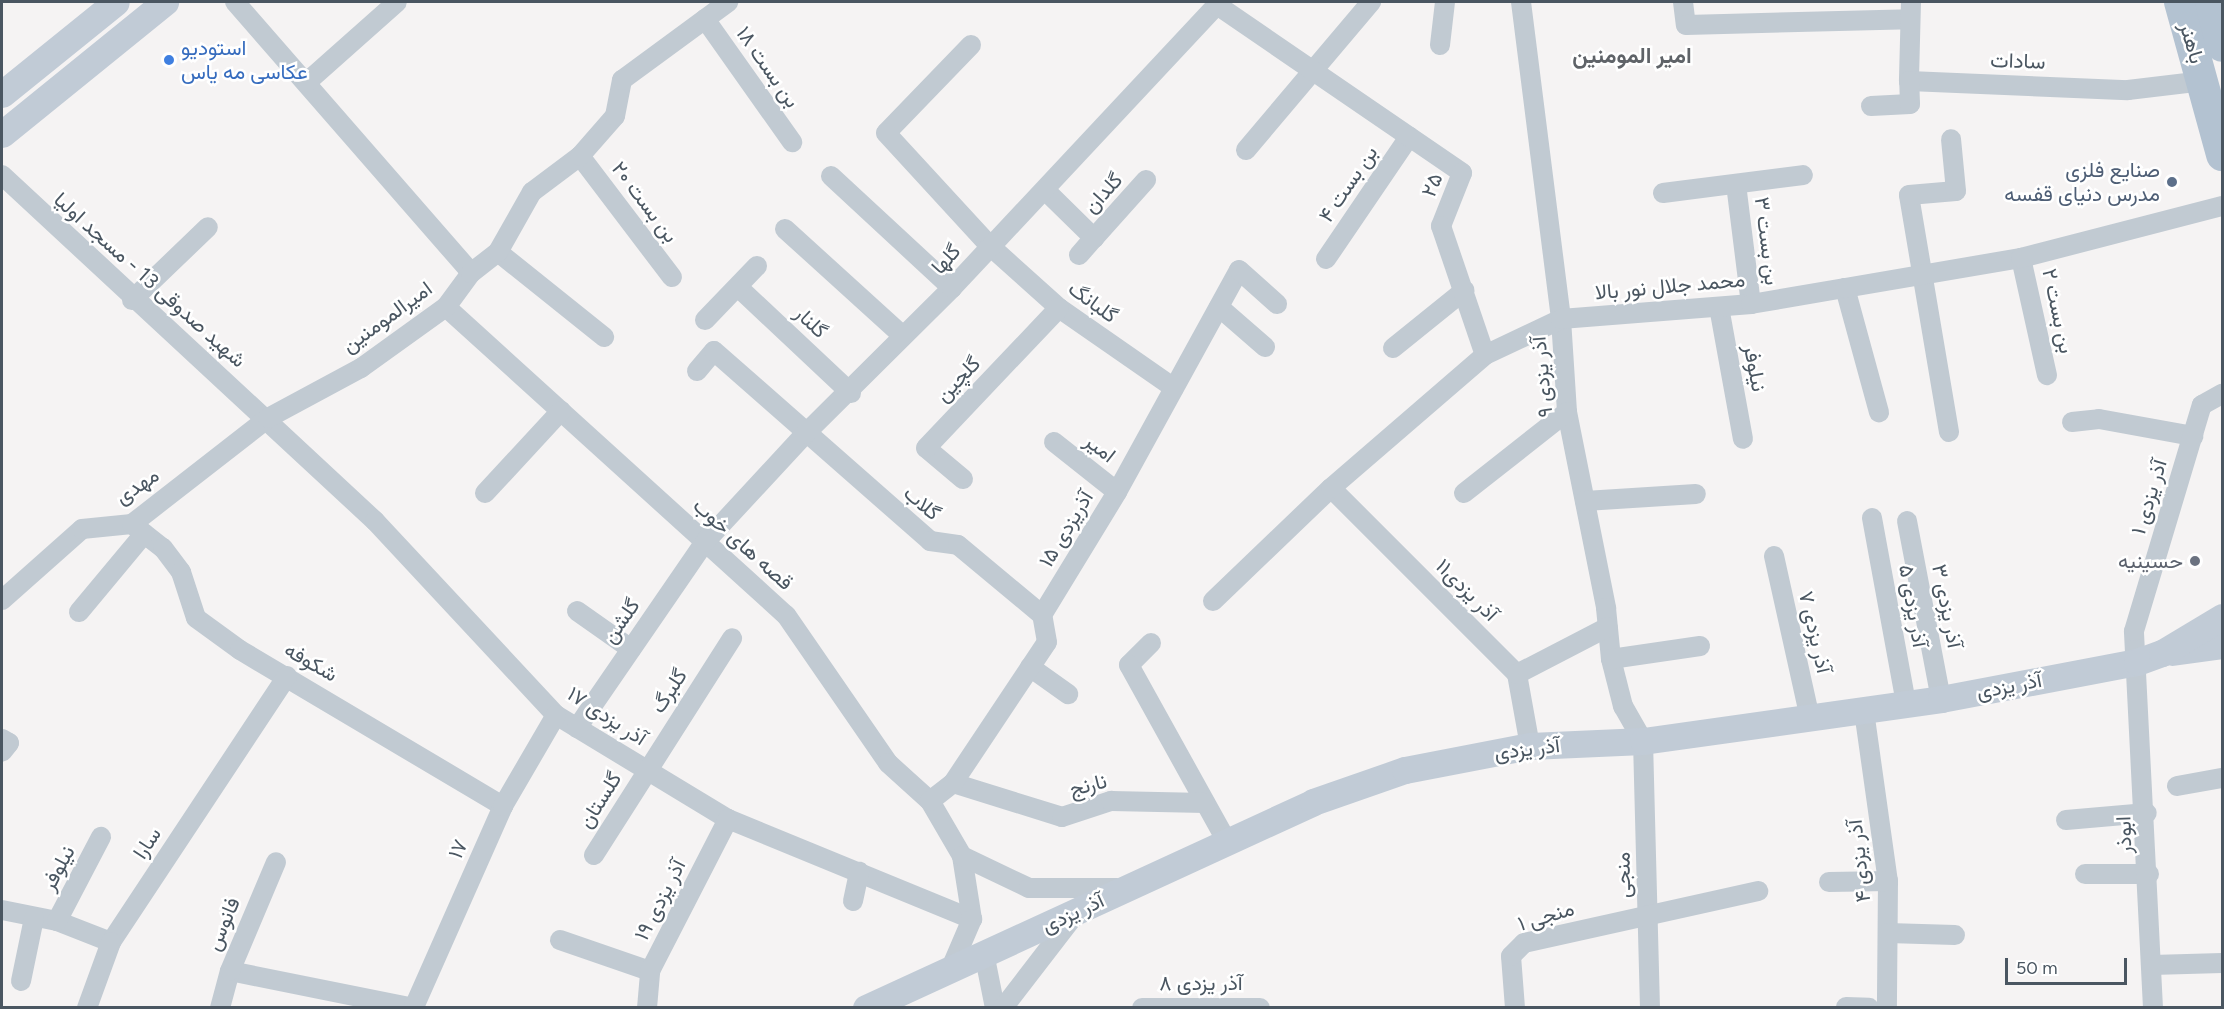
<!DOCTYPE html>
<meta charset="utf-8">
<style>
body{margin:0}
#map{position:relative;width:2224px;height:1009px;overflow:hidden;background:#f5f3f3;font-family:Figtree,Vazirmatn,sans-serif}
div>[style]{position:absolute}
.street>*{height:20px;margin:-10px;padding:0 10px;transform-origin:10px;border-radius:10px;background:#c1cad2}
.secondary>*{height:27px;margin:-13.5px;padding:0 13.5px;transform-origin:13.5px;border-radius:13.5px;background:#c1cbd6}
.primary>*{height:32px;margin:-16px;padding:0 16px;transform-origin:16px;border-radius:16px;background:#b3c2d1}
.dots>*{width:16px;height:16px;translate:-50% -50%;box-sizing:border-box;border:3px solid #fff;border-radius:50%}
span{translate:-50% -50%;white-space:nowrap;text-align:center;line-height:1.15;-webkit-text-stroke:5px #fff;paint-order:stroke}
.street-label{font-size:21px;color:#4a5661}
.shop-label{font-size:21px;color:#366cbe}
.left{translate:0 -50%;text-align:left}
.service-label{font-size:21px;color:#4e5e75}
.right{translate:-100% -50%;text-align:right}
.worship-label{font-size:21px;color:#5b616d}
.neighbourhood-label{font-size:22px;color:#5f6368;font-weight:700}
.frame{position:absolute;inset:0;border:3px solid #4a5661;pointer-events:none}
.scale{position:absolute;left:2005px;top:958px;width:122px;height:27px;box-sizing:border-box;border:3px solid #4a5661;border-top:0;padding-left:8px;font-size:18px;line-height:21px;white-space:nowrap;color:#4a5661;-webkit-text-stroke:4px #fff;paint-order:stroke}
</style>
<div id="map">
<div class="street">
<div style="left:235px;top:2px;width:359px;rotate:48.9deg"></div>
<div style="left:1521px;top:2px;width:320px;rotate:82.8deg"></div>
<div style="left:1561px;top:319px;width:93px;rotate:86.3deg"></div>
<div style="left:1567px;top:412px;width:200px;rotate:78.7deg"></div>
<div style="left:1606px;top:608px;width:51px;rotate:84.4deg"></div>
<div style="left:1611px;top:659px;width:49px;rotate:75.7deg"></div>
<div style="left:1623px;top:706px;width:40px;rotate:60.3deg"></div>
<div style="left:1643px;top:741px;width:267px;rotate:88.5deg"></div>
<div style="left:1683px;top:2px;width:23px;rotate:83deg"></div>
<div style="left:1686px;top:25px;width:224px;rotate:-1.5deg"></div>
<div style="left:1911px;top:2px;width:79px;rotate:91.5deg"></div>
<div style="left:1909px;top:81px;width:219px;rotate:2.4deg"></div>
<div style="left:2128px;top:90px;width:76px;rotate:-6.8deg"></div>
<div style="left:705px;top:19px;width:151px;rotate:54.7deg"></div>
<div style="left:971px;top:45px;width:122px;rotate:134deg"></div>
<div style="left:886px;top:133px;width:154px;rotate:47.4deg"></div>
<div style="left:990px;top:246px;width:93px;rotate:41.9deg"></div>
<div style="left:1059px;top:308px;width:140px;rotate:34.8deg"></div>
<div style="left:1440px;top:45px;width:43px;rotate:-83.4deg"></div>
<div style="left:307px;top:82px;width:120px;rotate:-41.6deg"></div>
<div style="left:1871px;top:106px;width:39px;rotate:-3deg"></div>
<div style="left:1910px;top:104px;width:23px;rotate:-92deg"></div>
<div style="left:1246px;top:150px;width:194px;rotate:-49.8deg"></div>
<div style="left:580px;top:156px;width:152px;rotate:52.8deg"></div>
<div style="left:2px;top:175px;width:509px;rotate:42.85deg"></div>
<div style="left:375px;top:521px;width:265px;rotate:47deg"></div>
<div style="left:556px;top:715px;width:201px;rotate:31.2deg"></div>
<div style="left:728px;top:819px;width:264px;rotate:22.3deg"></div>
<div style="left:831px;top:176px;width:165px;rotate:42.8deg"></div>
<div style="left:1736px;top:184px;width:121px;rotate:82.9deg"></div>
<div style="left:1045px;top:190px;width:69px;rotate:44.4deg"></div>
<div style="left:1094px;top:238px;width:78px;rotate:-48.1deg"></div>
<div style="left:1663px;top:193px;width:141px;rotate:-7.3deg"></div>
<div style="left:785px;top:229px;width:159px;rotate:42.2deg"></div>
<div style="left:498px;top:252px;width:136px;rotate:38.7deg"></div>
<div style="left:1079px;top:255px;width:23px;rotate:-49deg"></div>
<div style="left:2021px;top:258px;width:120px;rotate:77.5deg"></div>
<div style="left:1326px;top:259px;width:148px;rotate:-55.8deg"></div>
<div style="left:738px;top:287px;width:155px;rotate:43.2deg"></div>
<div style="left:1845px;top:288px;width:129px;rotate:74.7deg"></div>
<div style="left:132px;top:300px;width:105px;rotate:-43.8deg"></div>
<div style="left:446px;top:307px;width:459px;rotate:42.2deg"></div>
<div style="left:786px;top:615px;width:180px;rotate:55.4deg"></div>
<div style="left:888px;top:763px;width:57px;rotate:42.1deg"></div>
<div style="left:930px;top:801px;width:64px;rotate:59.8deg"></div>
<div style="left:962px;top:856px;width:64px;rotate:81deg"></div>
<div style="left:972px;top:919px;width:53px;rotate:113.2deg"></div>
<div style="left:1219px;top:307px;width:61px;rotate:41deg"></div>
<div style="left:1719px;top:307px;width:134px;rotate:79.7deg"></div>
<div style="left:705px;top:320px;width:75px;rotate:-46.1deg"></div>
<div style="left:1393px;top:348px;width:92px;rotate:-38.9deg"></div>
<div style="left:697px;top:371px;width:26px;rotate:-50deg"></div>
<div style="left:714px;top:351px;width:288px;rotate:41.3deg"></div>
<div style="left:930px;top:541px;width:28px;rotate:8deg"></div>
<div style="left:958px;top:545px;width:109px;rotate:39.8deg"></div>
<div style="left:2072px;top:422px;width:27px;rotate:-6deg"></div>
<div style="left:2099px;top:419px;width:96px;rotate:10.3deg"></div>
<div style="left:1949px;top:432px;width:240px;rotate:-99.6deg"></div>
<div style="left:1909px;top:195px;width:47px;rotate:-4.9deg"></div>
<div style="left:1956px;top:191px;width:52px;rotate:-95.5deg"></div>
<div style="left:1054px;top:442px;width:80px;rotate:38.4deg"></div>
<div style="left:963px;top:479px;width:48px;rotate:-140deg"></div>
<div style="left:926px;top:448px;width:193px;rotate:-46.5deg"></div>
<div style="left:1331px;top:488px;width:263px;rotate:45deg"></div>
<div style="left:1517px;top:674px;width:73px;rotate:79.8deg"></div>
<div style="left:485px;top:493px;width:112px;rotate:-47.2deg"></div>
<div style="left:1464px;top:493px;width:131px;rotate:-38.2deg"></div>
<div style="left:1585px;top:501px;width:111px;rotate:-3.6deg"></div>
<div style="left:1872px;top:518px;width:189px;rotate:79.6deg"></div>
<div style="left:1907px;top:521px;width:181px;rotate:79.2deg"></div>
<div style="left:132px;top:524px;width:39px;rotate:38deg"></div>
<div style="left:163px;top:548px;width:30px;rotate:53deg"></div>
<div style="left:181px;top:572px;width:48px;rotate:71.9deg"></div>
<div style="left:196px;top:618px;width:54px;rotate:36deg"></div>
<div style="left:240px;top:650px;width:306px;rotate:30.7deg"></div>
<div style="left:1774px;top:556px;width:167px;rotate:77.5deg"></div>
<div style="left:2px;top:600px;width:107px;rotate:-41.6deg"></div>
<div style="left:82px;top:529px;width:50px;rotate:-5.7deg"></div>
<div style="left:132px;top:524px;width:172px;rotate:-37.9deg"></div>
<div style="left:268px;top:418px;width:106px;rotate:-28.3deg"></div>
<div style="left:361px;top:368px;width:105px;rotate:-35.7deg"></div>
<div style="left:446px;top:307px;width:42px;rotate:-53.7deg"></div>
<div style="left:471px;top:273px;width:34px;rotate:-38deg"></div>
<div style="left:498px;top:252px;width:69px;rotate:-60.5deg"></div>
<div style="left:532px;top:192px;width:60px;rotate:-36.9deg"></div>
<div style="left:580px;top:156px;width:53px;rotate:-48.8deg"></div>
<div style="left:615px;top:116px;width:37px;rotate:-79deg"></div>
<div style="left:622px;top:80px;width:132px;rotate:-36.3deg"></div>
<div style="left:1213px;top:601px;width:163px;rotate:-43.8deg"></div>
<div style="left:1331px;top:488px;width:203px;rotate:-40.8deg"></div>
<div style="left:1485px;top:355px;width:84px;rotate:-25.3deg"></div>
<div style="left:1561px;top:319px;width:191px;rotate:-4.5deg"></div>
<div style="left:1751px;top:304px;width:95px;rotate:-9.7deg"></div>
<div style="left:1845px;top:288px;width:179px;rotate:-9.7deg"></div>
<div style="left:2021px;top:258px;width:208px;rotate:-14.5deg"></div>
<div style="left:577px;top:611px;width:66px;rotate:35.1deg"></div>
<div style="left:79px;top:612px;width:102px;rotate:-50.2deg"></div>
<div style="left:1151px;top:643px;width:31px;rotate:135deg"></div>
<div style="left:1129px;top:665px;width:202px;rotate:61deg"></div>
<div style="left:1611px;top:659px;width:90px;rotate:-8.3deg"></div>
<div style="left:1030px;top:667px;width:47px;rotate:35.4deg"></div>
<div style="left:1517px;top:674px;width:102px;rotate:-27.3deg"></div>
<div style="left:1864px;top:711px;width:172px;rotate:82deg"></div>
<div style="left:1888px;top:881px;width:127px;rotate:90.5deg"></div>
<div style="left:577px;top:728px;width:226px;rotate:-55.5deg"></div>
<div style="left:705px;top:542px;width:147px;rotate:-47.2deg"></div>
<div style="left:805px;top:434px;width:207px;rotate:-44.8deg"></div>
<div style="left:952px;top:288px;width:388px;rotate:-46.9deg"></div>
<div style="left:1217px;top:5px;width:297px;rotate:34.4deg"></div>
<div style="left:1462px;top:173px;width:57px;rotate:111.6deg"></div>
<div style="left:1441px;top:226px;width:136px;rotate:71.2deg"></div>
<div style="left:2px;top:739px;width:8px;rotate:30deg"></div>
<div style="left:9px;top:743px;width:11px;rotate:128deg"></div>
<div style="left:953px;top:783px;width:114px;rotate:17.3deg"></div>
<div style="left:1062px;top:817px;width:52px;rotate:-18.1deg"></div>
<div style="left:1111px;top:801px;width:94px;rotate:1.2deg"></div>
<div style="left:2177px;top:786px;width:46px;rotate:-10.1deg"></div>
<div style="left:930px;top:801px;width:29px;rotate:-38deg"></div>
<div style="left:953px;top:783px;width:169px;rotate:-56.3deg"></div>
<div style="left:1047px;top:642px;width:27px;rotate:-100deg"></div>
<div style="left:1042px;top:615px;width:144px;rotate:-58.6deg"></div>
<div style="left:1117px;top:492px;width:253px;rotate:-61.2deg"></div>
<div style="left:1239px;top:270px;width:51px;rotate:41.8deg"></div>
<div style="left:2066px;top:820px;width:81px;rotate:-4.9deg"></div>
<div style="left:594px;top:855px;width:257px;rotate:-57.5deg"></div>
<div style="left:962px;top:856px;width:74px;rotate:25.5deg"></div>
<div style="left:1029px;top:888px;width:88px"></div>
<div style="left:2085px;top:874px;width:64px"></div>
<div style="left:1829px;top:882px;width:59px;rotate:-1deg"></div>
<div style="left:853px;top:901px;width:30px;rotate:-78deg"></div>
<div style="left:2px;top:910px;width:56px;rotate:11.3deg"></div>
<div style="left:57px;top:921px;width:58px;rotate:21.3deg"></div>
<div style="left:111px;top:942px;width:319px;rotate:-56.5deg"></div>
<div style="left:57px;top:921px;width:95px;rotate:-62.4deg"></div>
<div style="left:1888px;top:933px;width:67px;rotate:1.7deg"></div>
<div style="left:560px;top:940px;width:95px;rotate:19deg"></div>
<div style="left:984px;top:953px;width:56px;rotate:78.7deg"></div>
<div style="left:2152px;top:965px;width:70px;rotate:-1.6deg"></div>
<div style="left:230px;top:971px;width:188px;rotate:11.4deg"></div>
<div style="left:21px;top:981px;width:64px;rotate:-78.3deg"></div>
<div style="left:414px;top:1007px;width:220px;rotate:-66.1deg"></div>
<div style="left:503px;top:806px;width:105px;rotate:-59.8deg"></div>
<div style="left:1846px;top:1007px;width:23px;rotate:2deg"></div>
<div style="left:87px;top:1008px;width:70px;rotate:-70deg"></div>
<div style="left:220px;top:1008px;width:38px;rotate:-75deg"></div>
<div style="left:230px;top:971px;width:118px;rotate:-67.1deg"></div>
<div style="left:647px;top:1008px;width:37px;rotate:-85deg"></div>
<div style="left:650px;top:971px;width:171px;rotate:-62.8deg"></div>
<div style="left:1003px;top:1008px;width:121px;rotate:-52.4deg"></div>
<div style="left:1142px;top:1008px;width:118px"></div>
<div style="left:1515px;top:1008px;width:52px;rotate:-94.4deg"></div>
<div style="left:1511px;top:956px;width:18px;rotate:-45deg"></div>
<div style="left:1524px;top:943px;width:240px;rotate:-12.5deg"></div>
<div style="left:2153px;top:1008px;width:377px;rotate:-92.9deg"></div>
<div style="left:2134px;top:631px;width:236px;rotate:-73.3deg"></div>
<div style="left:2202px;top:405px;width:23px;rotate:-29deg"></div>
</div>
<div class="secondary">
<div style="left:2px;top:94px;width:146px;rotate:-38.9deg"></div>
<div style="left:2px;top:134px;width:210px;rotate:-39deg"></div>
<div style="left:2172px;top:652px;width:50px;rotate:-8deg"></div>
<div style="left:866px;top:1008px;width:492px;rotate:-24.7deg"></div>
<div style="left:1313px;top:802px;width:97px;rotate:-19.2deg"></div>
<div style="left:1405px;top:770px;width:127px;rotate:-10.9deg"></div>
<div style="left:1530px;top:746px;width:113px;rotate:-2.5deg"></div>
<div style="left:1643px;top:741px;width:301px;rotate:-8deg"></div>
<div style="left:1941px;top:699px;width:199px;rotate:-10.7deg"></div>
<div style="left:2137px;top:662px;width:27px;rotate:-20deg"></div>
<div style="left:2162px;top:653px;width:70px;rotate:-31deg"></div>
</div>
<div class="primary">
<div style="left:2180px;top:2px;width:159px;rotate:74.6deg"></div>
<div style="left:2211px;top:2px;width:45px;rotate:76deg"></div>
</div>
<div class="dots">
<div style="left:169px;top:60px;background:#3f7fe0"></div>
<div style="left:2172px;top:182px;background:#5c6f8a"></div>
<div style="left:2195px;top:561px;background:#6b7280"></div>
</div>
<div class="street-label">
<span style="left:2192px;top:43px;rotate:74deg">باهنر</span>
<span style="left:2018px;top:61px;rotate:2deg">سادات</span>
<span style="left:768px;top:67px;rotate:55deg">بن بست ۱۸</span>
<span style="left:1348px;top:184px;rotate:-56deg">بن بست ۴</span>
<span style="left:1432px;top:185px;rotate:-68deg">۲۵</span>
<span style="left:1103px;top:193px;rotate:-48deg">گلدان</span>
<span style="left:645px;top:202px;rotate:53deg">بن بست ۲۰</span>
<span style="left:1767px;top:241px;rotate:83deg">بن بست ۳</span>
<span style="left:946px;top:259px;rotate:-48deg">گلها</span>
<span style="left:150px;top:280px;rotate:42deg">شهید صدوقی 13 - مسجد اولیا</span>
<span style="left:1670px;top:286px;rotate:-5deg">محمد جلال نور بالا</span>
<span style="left:1093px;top:302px;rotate:36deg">گلبانگ</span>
<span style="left:2058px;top:311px;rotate:78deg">بن بست ۲</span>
<span style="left:387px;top:317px;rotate:-36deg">امیرالمومنین</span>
<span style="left:811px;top:322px;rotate:43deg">گلنار</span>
<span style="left:1755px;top:368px;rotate:79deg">نیلوفر</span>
<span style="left:1542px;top:377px;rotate:-95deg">آذر یزدی ۹</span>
<span style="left:958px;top:379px;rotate:-46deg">گلچین</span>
<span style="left:1100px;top:448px;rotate:38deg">امیر</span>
<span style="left:137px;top:486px;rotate:-34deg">مهدی</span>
<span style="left:2149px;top:497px;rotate:-73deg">آذر یزدی ۱</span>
<span style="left:922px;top:503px;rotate:41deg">گلاب</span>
<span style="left:1066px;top:529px;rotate:-59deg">۱۵ آذریزدی</span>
<span style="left:743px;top:544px;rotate:42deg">قصه های خوب</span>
<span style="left:1467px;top:590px;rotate:45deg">آذر یزدی۱۱</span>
<span style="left:1913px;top:606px;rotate:80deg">آذر یزدی ۵</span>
<span style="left:1947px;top:606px;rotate:79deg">آذر یزدی ۳</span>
<span style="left:621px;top:621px;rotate:-55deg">گلشن</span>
<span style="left:1815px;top:632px;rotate:77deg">آذر یزدی ۷</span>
<span style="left:311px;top:662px;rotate:30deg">شکوفه</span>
<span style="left:2009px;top:686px;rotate:-11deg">آذر یزدی</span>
<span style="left:669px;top:691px;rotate:-57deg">گلبرگ</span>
<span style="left:607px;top:716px;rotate:33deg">آذر یزدی ۱۷</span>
<span style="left:1527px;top:749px;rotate:-7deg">آذر یزدی</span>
<span style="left:1088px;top:785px;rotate:-14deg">نارنج</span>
<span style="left:600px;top:800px;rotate:-58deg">گلستان</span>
<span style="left:2124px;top:835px;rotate:-92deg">ابوذر</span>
<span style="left:147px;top:843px;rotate:-57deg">سارا</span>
<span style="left:458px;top:849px;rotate:-66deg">۱۷</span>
<span style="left:1859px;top:861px;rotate:-96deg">۴ آذر یزدی</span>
<span style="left:58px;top:868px;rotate:-62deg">نیلوفر</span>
<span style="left:1623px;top:875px;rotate:-91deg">منجی</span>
<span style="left:660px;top:900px;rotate:-63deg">آذر یزدی ۱۹</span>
<span style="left:1073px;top:913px;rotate:-25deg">آذر یزدی</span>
<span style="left:1546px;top:916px;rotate:-17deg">منجی ۱</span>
<span style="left:223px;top:924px;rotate:-67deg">فانوس</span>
<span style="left:1201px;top:983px">۸ آذر یزدی</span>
</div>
<div class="shop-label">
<span class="left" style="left:181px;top:60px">استودیو<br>عکاسی مه یاس</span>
</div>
<div class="service-label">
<span class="right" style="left:2160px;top:182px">صنایع فلزی<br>مدرس دنیای قفسه</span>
</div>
<div class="worship-label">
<span class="right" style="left:2183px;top:561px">حسینیه</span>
</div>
<div class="neighbourhood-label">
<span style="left:1632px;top:56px">امیر المومنین</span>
</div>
<div class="frame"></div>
<div class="scale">50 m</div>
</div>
